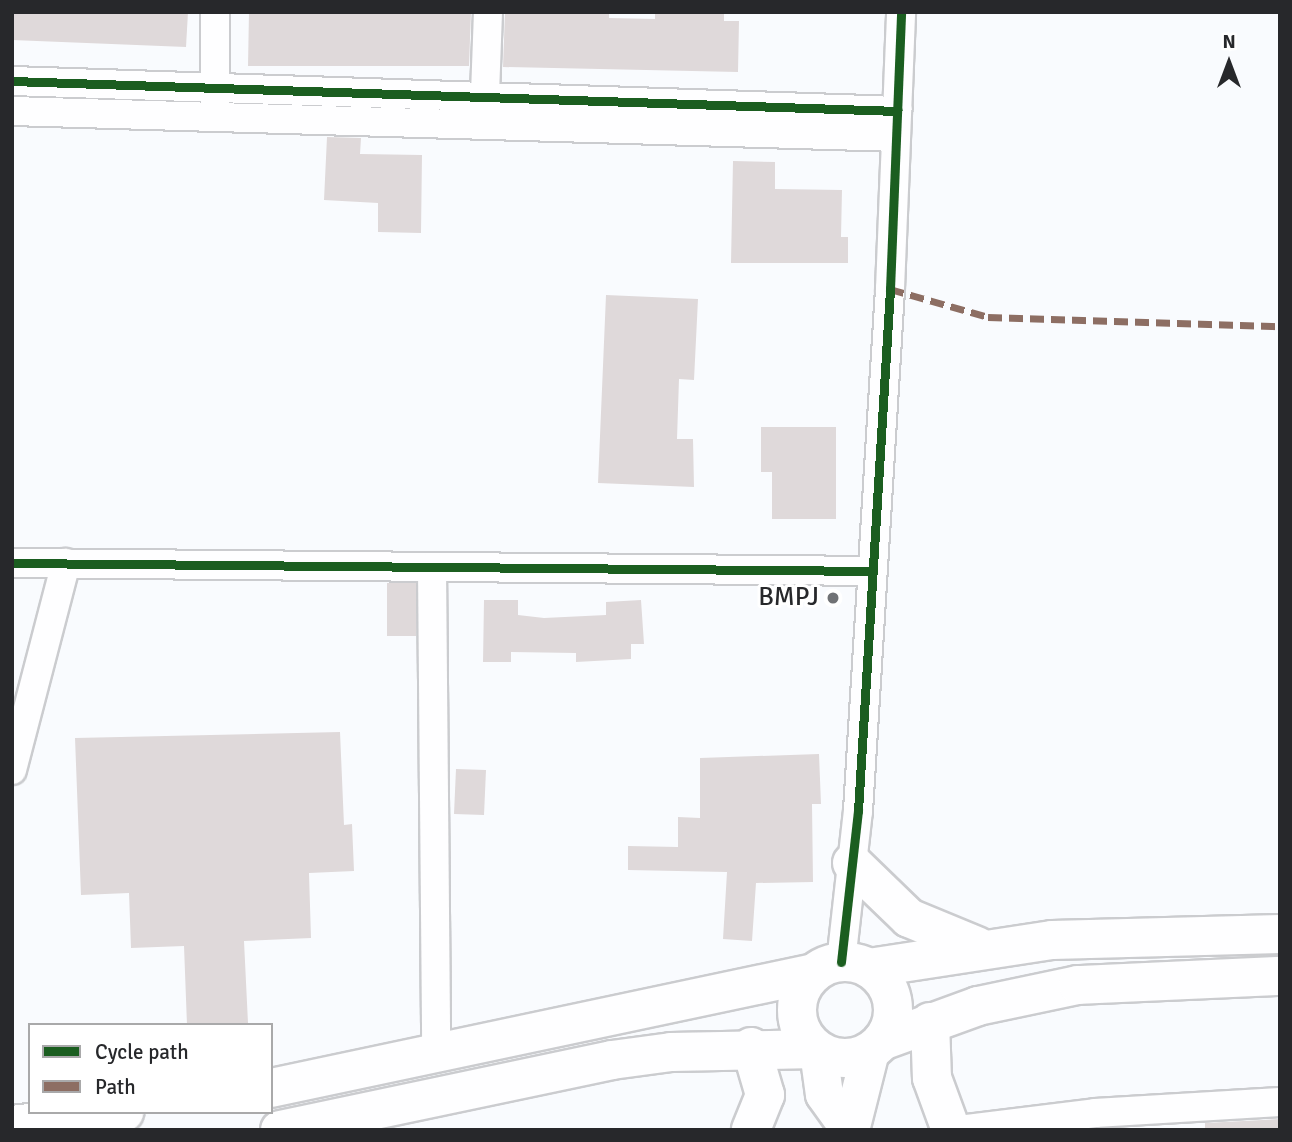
<!DOCTYPE html>
<style>
body{margin:0}
#map{position:relative;width:1292px;height:1142px;overflow:hidden;background:#f9fbfe;font-family:Signika,sans-serif}
div>[style]{position:absolute}
.building>*{inset:0;background:#dfd9da}
.roads{filter:drop-shadow(2px 0 #cbcccf) drop-shadow(-2px 0 #cbcccf) drop-shadow(0 2px #cbcccf) drop-shadow(0 -2px #cbcccf)}
.minor>*{height:28px;margin:-14px;padding:0 14px;transform-origin:14px;border-radius:14px;background:#fefeff}
.tertiary>*{height:37px;margin:-18.5px;padding:0 18.5px;transform-origin:18.5px;border-radius:18.5px;background:#fefeff}
.primary>*{height:38px;margin:-19px;padding:0 19px;transform-origin:19px;border-radius:19px;background:#fefeff}
.primary>.ring{margin:-19px;padding:0;box-sizing:content-box;background:none;border:38px solid #fefeff;border-radius:50%}
.quiet>*{height:7px;margin-top:-3.5px;transform-origin:0;background:repeating-linear-gradient(90deg,#8d6e63 0 14px,transparent 0 21px)}
.cycleway>*{height:9px;margin:-4.5px;padding:0 4.5px;transform-origin:4.5px;border-radius:4.5px;background:#1b5e20}
.dots>*{width:19px;height:19px;translate:-50% -50%;box-sizing:border-box;border:4px solid #fff;border-radius:50%}
span{translate:-50% -50%;white-space:nowrap;text-align:center;line-height:1.15;-webkit-text-stroke:6px #fff;paint-order:stroke}
.poi-label{font-size:26px;color:#27282b}
.right{translate:-100% -50%;text-align:right}
.frame{position:absolute;inset:0;border:14px solid #27282b;pointer-events:none}
.legend{position:absolute;left:28px;top:1023px;width:245px;height:91px;box-sizing:border-box;background:#fff;border:2px solid #a9a9aa;margin:0;padding:9px 12px;list-style:none;font-size:21px;color:#27282b}
.legend li{display:flex;align-items:center;gap:14px;height:35px}
.legend b{width:35px;border:2px solid #a9a9aa}
.north{position:absolute;left:1194px;top:28px;width:70px;height:70px;-webkit-text-stroke:5px #fff;paint-order:stroke;rotate:0deg;font-size:19px;font-weight:700;line-height:28px;text-align:center;color:#27282b}
.north::after{content:'';display:block;margin:auto;width:24px;height:32px;background:#27282b;clip-path:polygon(50% 0,100% 100%,50% 72%,0 100%)}
</style>
<div id="map">
<div class="building">
<div style="clip-path:polygon(12px 12px,188px 12px,186px 47px,12px 40px)"></div>
<div style="clip-path:polygon(249px 12px,471px 12px,469px 66px,248px 66px)"></div>
<div style="clip-path:polygon(505px 12px,609px 12px,609px 18px,655px 19px,655px 12px,724px 12px,724px 21px,739px 21px,738px 72px,503px 67px)"></div>
<div style="clip-path:polygon(327px 137px,361px 138px,360px 154px,422px 155px,421px 233px,378px 232px,378px 203px,324px 200px)"></div>
<div style="clip-path:polygon(733px 161px,775px 162px,775px 189px,842px 190px,841px 237px,848px 237px,848px 263px,731px 263px)"></div>
<div style="clip-path:polygon(606px 295px,698px 299px,694px 380px,679px 379px,677px 439px,693px 439px,694px 487px,598px 483px)"></div>
<div style="clip-path:polygon(761px 427px,836px 427px,836px 519px,772px 519px,772px 472px,761px 472px)"></div>
<div style="clip-path:polygon(387px 583px,416px 583px,416px 636px,387px 636px)"></div>
<div style="clip-path:polygon(484px 600px,518px 600px,518px 615px,544px 618px,606px 615px,606px 602px,641px 600px,644px 644px,631px 644px,631px 659px,576px 662px,576px 653px,511px 652px,511px 662px,483px 662px)"></div>
<div style="clip-path:polygon(340px 732px,344px 825px,352px 824px,354px 871px,309px 873px,311px 938px,244px 941px,248px 1023px,187px 1025px,184px 946px,131px 948px,129px 893px,81px 895px,75px 738px)"></div>
<div style="clip-path:polygon(819px 754px,821px 804px,812px 804px,813px 882px,756px 883px,752px 941px,723px 939px,727px 872px,628px 870px,628px 846px,678px 847px,678px 817px,700px 818px,700px 758px)"></div>
<div style="clip-path:polygon(456px 769px,486px 770px,484px 815px,454px 814px)"></div>
<div style="clip-path:polygon(1280px 1119px,1280px 1130px,1205px 1130px,1205px 1123px)"></div>
</div>
<div class="roads">
<div class="minor">
<div style="left:12px;top:81px;width:886px;rotate:1.94deg"></div>
<div style="left:485px;top:94px;width:82px;rotate:-87.9deg"></div>
<div style="left:215px;top:104px;width:92px;rotate:-90deg"></div>
<div style="left:12px;top:111px;width:884px;rotate:1.68deg"></div>
<div style="left:12px;top:563px;width:859px;rotate:0.53deg"></div>
<div style="left:432px;top:567px;width:484px;rotate:89.5deg"></div>
<div style="left:12px;top:770px;width:214px;rotate:-75.4deg"></div>
<div style="left:841px;top:962px;width:152px;rotate:-83.6deg"></div>
<div style="left:858px;top:811px;width:523px;rotate:-86.49deg"></div>
<div style="left:890px;top:289px;width:277px;rotate:-87.7deg"></div>
<div style="left:959px;top:1130px;width:137px;rotate:-7.1deg"></div>
<div style="left:1095px;top:1113px;width:185px;rotate:-3.4deg"></div>
</div>
<div class="tertiary">
<div style="left:818px;top:1051px;width:43px;rotate:82.1deg"></div>
<div style="left:824px;top:1094px;width:44px;rotate:54.2deg"></div>
<div style="left:850px;top:1130px;width:81px;rotate:-75.8deg"></div>
</div>
<div class="primary">
<div style="left:852px;top:863px;width:79px;rotate:44deg"></div>
<div style="left:909px;top:918px;width:74px;rotate:22.4deg"></div>
<div class="ring" style="left:797px;top:962px;width:58px;height:58px"></div>
<div style="left:869px;top:968px;width:185px;rotate:-8.7deg"></div>
<div style="left:1052px;top:940px;width:228px;rotate:-1.5deg"></div>
<div style="left:930px;top:1022px;width:56px;rotate:88deg"></div>
<div style="left:932px;top:1078px;width:55px;rotate:69.9deg"></div>
<div style="left:882px;top:1041px;width:102px;rotate:-20deg"></div>
<div style="left:978px;top:1006px;width:102px;rotate:-11.9deg"></div>
<div style="left:1078px;top:985px;width:202px;rotate:-2.6deg"></div>
<div style="left:751px;top:1047px;width:50px;rotate:73.7deg"></div>
<div style="left:765px;top:1095px;width:38px;rotate:112deg"></div>
<div style="left:271px;top:1088px;width:555px;rotate:-11.96deg"></div>
<div style="left:12px;top:1125px;width:113px;rotate:-6.6deg"></div>
<div style="left:280px;top:1130px;width:339px;rotate:-11.9deg"></div>
<div style="left:612px;top:1060px;width:60px;rotate:-7.7deg"></div>
<div style="left:671px;top:1052px;width:145px;rotate:-1.2deg"></div>
</div>
</div>
<div class="quiet">
<div style="left:890px;top:289px;width:102px;rotate:15.9deg"></div>
<div style="left:988px;top:317px;width:292px;rotate:1.8deg"></div>
</div>
<div class="cycleway">
<div style="left:12px;top:81px;width:886px;rotate:1.94deg"></div>
<div style="left:12px;top:563px;width:859px;rotate:0.53deg"></div>
<div style="left:841px;top:962px;width:152px;rotate:-83.6deg"></div>
<div style="left:858px;top:811px;width:523px;rotate:-86.49deg"></div>
<div style="left:890px;top:289px;width:277px;rotate:-87.7deg"></div>
</div>
<div class="dots">
<div style="left:833px;top:598px;background:#707275"></div>
</div>
<div class="poi-label">
<span class="right" style="left:819px;top:598px">BMPJ</span>
</div>
<div class="frame"></div>
<ul class="legend">
<li><b style="height:9px;background:#1b5e20"></b>Cycle path</li>
<li><b style="height:9px;background:#8d6e63"></b>Path</li>
</ul>
<div class="north">N</div>
</div>
